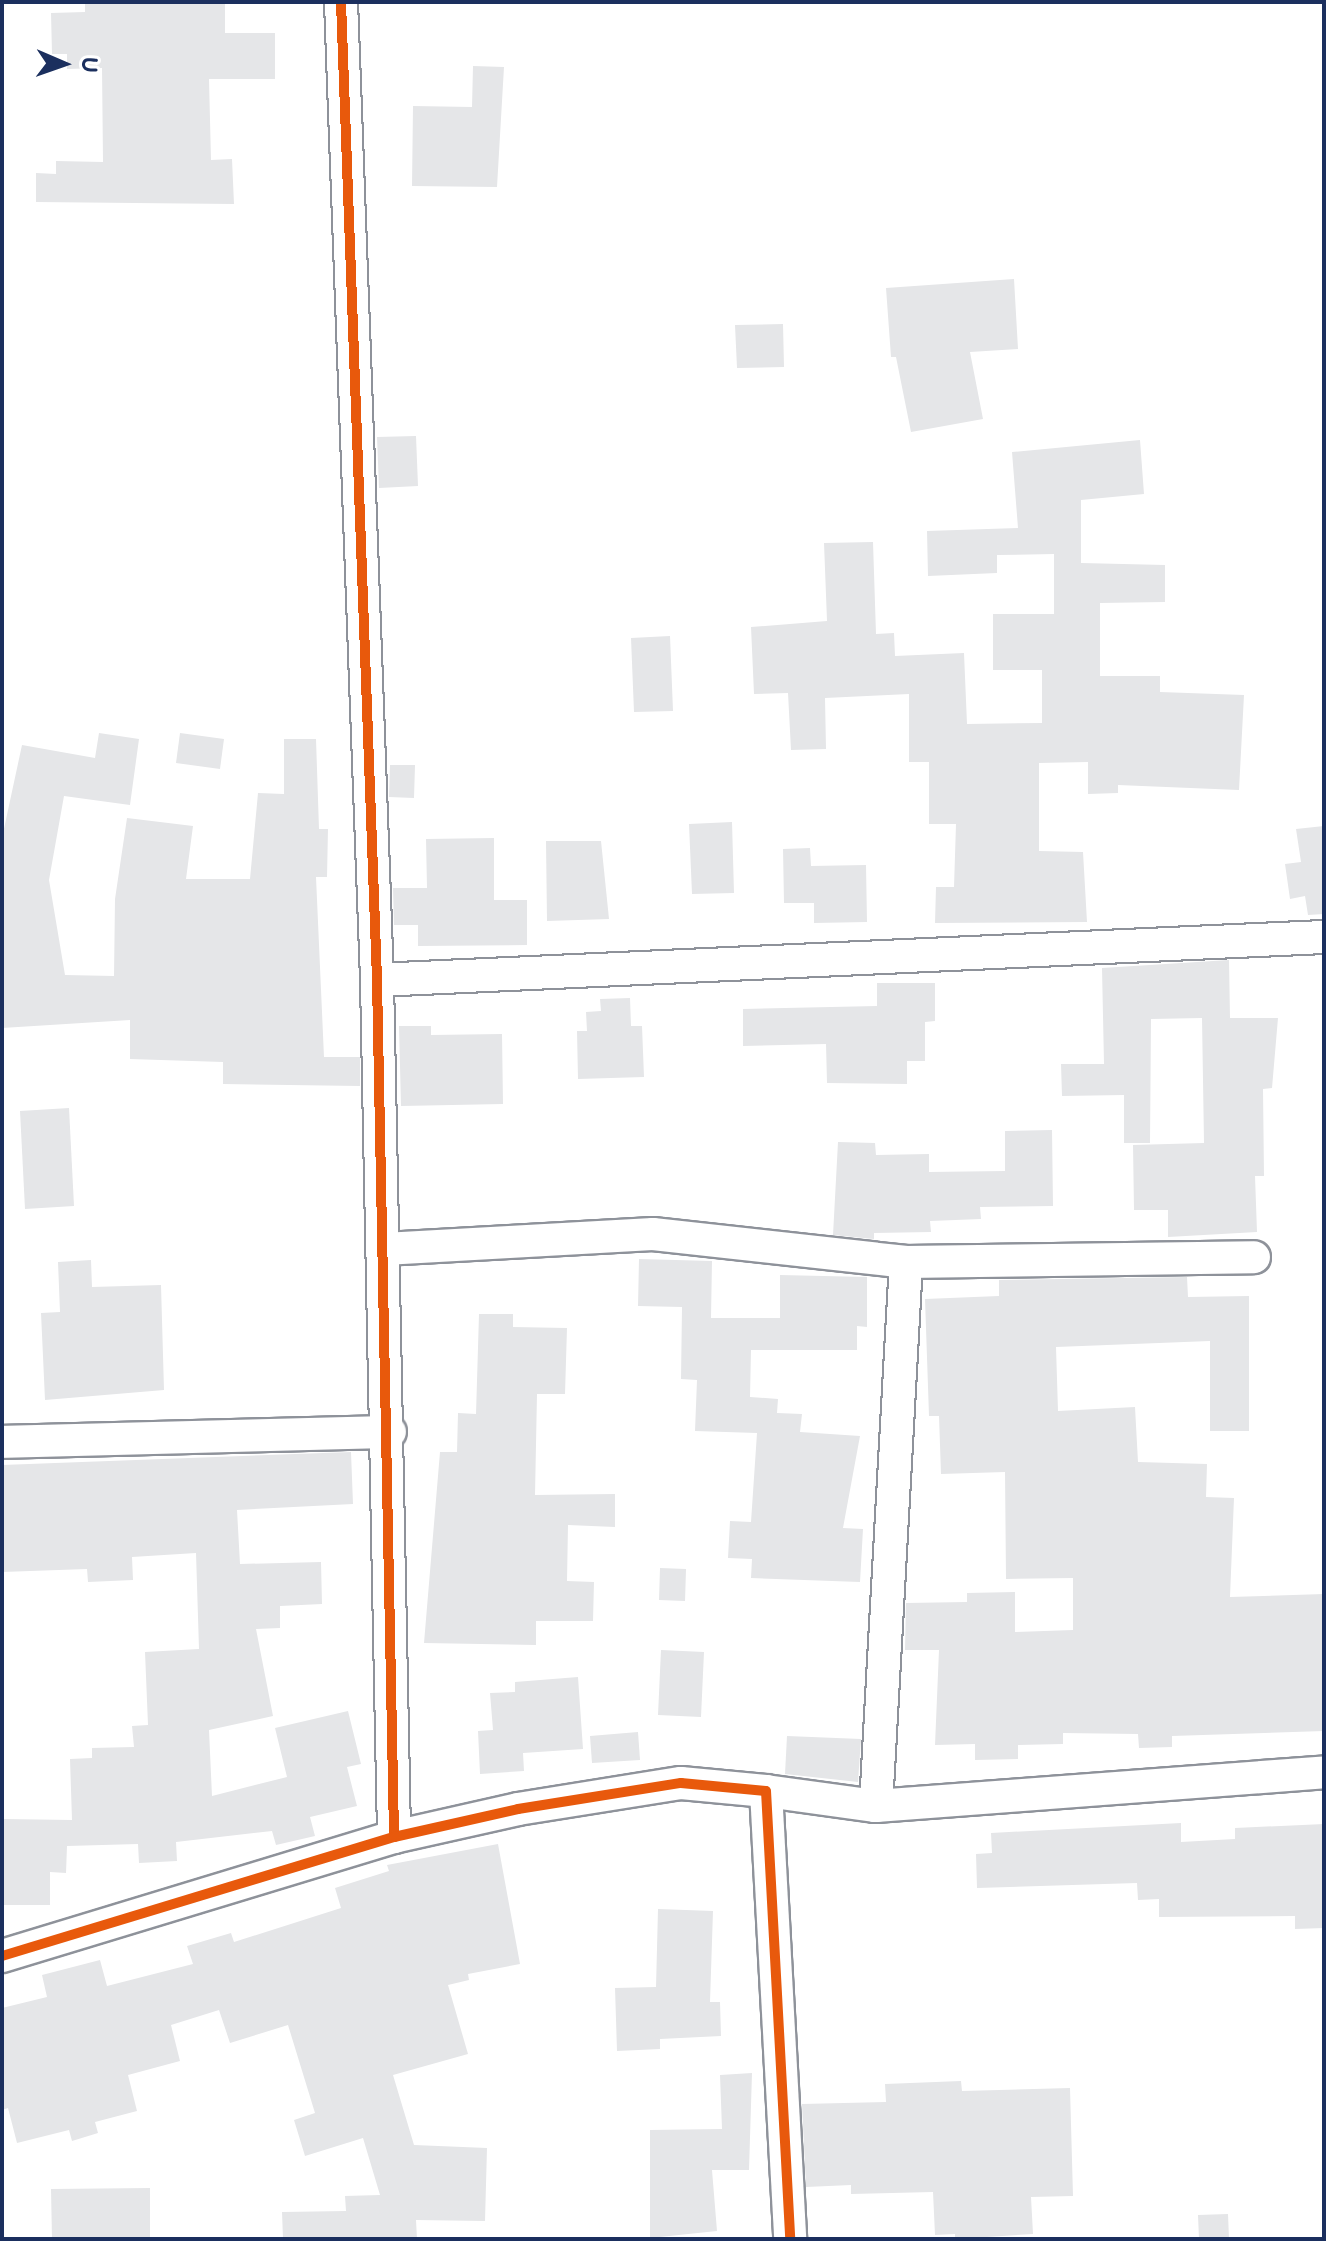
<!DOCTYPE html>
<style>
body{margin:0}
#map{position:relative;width:1326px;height:2241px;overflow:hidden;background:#fff;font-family:"Balsamiq Sans",sans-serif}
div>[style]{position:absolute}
.building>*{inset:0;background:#e5e6e8}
.roads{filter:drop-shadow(2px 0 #8e929a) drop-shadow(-2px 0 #8e929a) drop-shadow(0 2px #8e929a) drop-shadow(0 -2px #8e929a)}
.street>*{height:32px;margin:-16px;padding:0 16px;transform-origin:16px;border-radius:16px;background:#fff}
.cycleway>*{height:10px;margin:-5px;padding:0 5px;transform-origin:5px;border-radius:5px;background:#e8590c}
span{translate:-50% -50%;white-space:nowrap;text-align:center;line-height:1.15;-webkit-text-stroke:6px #fff;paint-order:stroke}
.frame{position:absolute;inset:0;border:4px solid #1b2f5e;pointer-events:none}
.north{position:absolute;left:24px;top:24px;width:80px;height:80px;-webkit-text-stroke:6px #fff;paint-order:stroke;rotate:92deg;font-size:22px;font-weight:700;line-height:32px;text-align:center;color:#1b2f5e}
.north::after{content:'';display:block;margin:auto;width:28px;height:36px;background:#1b2f5e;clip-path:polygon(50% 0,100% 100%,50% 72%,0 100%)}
</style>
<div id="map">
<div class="building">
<div style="clip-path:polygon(85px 2px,225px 2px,225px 33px,275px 33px,275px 79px,209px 79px,211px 160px,232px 159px,234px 204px,36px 202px,36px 173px,56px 174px,56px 161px,103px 162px,102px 68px,67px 69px,67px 54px,52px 54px,51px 13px,85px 12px)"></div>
<div style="clip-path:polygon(473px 66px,504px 67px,497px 187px,412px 186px,413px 106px,472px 107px)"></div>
<div style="clip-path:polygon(1014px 279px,1018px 349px,970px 352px,983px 419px,911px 432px,896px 357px,891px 357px,886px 288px)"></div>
<div style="clip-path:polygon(783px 324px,784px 367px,737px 368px,735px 325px)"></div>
<div style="clip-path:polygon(416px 436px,418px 486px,379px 488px,377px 437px)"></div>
<div style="clip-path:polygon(1140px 440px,1144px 494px,1081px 500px,1081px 563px,1165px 565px,1165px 602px,1100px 603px,1100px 676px,1160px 676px,1160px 692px,1244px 695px,1239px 790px,1118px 785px,1118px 793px,1088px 794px,1088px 762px,1039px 763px,1039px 851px,1083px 852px,1087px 922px,935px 923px,936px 887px,954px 887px,956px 824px,929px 824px,929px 762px,909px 762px,909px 694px,825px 698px,826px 749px,791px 750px,788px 693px,754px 694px,751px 627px,827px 621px,824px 543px,873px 542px,876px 634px,894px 633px,895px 656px,964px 653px,967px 724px,1042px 723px,1042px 670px,993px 670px,993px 614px,1054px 614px,1054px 554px,997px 555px,997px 573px,928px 576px,927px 531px,1018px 528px,1012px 452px)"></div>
<div style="clip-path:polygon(670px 636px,673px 711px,634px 712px,631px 638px)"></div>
<div style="clip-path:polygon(99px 733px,139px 739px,130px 805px,64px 796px,49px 880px,65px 975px,114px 976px,115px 899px,127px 818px,193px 826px,186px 879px,250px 879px,258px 793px,284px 794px,284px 739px,316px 739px,319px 829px,328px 829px,327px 877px,316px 877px,324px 1057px,360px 1057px,360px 1086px,223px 1084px,223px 1062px,130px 1059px,130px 1020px,2px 1028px,2px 838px,22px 745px,95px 758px)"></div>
<div style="clip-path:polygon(180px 733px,224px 739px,220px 769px,176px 763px)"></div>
<div style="clip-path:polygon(390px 765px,415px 765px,414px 798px,389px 797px)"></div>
<div style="clip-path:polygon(732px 822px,734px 893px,692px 894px,689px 824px)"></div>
<div style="clip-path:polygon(1324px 826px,1324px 914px,1308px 915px,1305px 896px,1290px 899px,1285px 864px,1301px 862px,1296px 829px)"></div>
<div style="clip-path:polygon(494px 838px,494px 900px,527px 900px,527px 945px,418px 946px,418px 925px,394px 925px,393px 888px,427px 888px,426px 839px)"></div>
<div style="clip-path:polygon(546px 841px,601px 841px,609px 919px,547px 921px)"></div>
<div style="clip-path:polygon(810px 848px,811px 866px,866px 865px,867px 922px,814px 923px,814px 903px,784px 903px,783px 849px)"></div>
<div style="clip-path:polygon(1229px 960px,1230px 1018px,1278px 1018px,1272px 1088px,1263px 1089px,1264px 1176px,1255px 1176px,1257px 1232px,1168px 1237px,1168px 1210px,1134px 1210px,1133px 1145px,1204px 1143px,1202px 1018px,1151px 1019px,1150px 1143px,1124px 1143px,1124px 1095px,1062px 1096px,1061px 1064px,1104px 1064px,1102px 968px)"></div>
<div style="clip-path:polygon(877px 983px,935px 983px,935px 1021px,925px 1022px,925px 1061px,907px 1061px,907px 1084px,827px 1083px,826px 1044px,743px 1046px,743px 1009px,877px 1006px)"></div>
<div style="clip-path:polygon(630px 998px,631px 1026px,642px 1026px,644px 1077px,578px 1079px,577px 1031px,587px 1031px,586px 1012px,601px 1011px,600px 999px)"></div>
<div style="clip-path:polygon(399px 1026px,431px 1026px,431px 1035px,502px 1034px,503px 1104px,401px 1106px)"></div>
<div style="clip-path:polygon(69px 1108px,74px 1206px,25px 1209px,20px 1111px)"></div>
<div style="clip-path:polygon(1052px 1130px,1053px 1206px,980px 1207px,981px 1219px,930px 1221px,931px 1232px,874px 1233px,874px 1239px,833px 1235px,838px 1142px,875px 1143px,876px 1155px,929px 1154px,929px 1172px,1005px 1171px,1005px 1131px)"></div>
<div style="clip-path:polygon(639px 1259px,712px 1261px,711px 1318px,780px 1318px,780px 1275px,867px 1277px,867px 1327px,857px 1326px,857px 1350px,751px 1350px,750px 1397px,778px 1399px,777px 1413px,802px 1414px,800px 1432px,860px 1436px,843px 1528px,863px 1529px,860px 1582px,751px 1578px,752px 1559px,728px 1558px,730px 1521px,751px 1522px,757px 1433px,695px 1431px,697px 1380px,681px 1379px,682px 1307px,638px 1306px)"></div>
<div style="clip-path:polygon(91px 1260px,92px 1287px,161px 1285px,164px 1390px,45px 1400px,41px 1313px,60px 1312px,58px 1262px)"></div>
<div style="clip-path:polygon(1187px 1277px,1188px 1297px,1249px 1296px,1249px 1431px,1210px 1431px,1210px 1341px,1056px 1347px,1058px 1411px,1135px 1407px,1138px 1462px,1207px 1464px,1206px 1497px,1234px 1498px,1230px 1597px,1324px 1594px,1324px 1731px,1172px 1736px,1172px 1747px,1139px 1748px,1138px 1734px,1063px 1733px,1063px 1744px,1018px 1745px,1018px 1759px,975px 1760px,975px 1744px,935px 1745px,939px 1650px,905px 1650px,906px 1603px,967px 1602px,967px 1593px,1015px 1592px,1015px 1632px,1073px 1630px,1073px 1578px,1006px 1579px,1005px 1472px,941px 1474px,939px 1416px,929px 1416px,925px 1299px,999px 1296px,999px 1280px)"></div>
<div style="clip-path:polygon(479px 1314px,513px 1314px,513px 1327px,567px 1328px,565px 1394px,537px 1394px,535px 1495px,615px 1494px,615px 1527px,568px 1525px,567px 1581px,594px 1582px,593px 1621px,536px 1621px,536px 1645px,424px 1643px,440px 1452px,457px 1452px,458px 1413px,476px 1414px)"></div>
<div style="clip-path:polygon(351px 1452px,353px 1504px,237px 1510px,240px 1564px,321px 1562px,322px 1604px,280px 1606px,280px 1628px,256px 1629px,273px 1716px,209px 1730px,212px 1796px,287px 1777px,275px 1728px,348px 1711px,361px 1764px,347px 1767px,357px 1806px,310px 1817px,315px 1836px,276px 1845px,272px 1831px,176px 1842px,177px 1861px,139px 1863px,138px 1844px,67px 1846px,66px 1873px,50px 1872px,50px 1905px,2px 1905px,3px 1819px,72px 1820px,70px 1759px,92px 1758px,92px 1748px,134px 1747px,132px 1726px,148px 1725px,145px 1652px,199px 1649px,196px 1553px,132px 1557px,133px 1580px,88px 1582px,87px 1569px,2px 1572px,2px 1465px)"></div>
<div style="clip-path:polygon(660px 1568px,686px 1569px,685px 1601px,659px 1600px)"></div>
<div style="clip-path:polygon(661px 1650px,704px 1652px,701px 1717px,658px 1715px)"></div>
<div style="clip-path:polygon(578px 1677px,583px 1749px,523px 1753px,524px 1771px,480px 1774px,478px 1731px,493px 1730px,490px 1693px,515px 1692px,515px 1682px)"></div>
<div style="clip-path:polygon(638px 1732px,640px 1760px,592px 1763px,590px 1736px)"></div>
<div style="clip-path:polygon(787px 1736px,861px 1739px,858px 1782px,785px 1774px)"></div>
<div style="clip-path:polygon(1181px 1823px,1181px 1842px,1235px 1839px,1235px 1828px,1324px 1824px,1324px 1928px,1295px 1929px,1295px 1916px,1159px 1917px,1159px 1899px,1138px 1900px,1137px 1883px,977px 1888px,976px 1854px,992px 1853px,991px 1833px)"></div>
<div style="clip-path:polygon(498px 1844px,520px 1964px,468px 1974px,469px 1980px,448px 1985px,468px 2054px,393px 2075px,414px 2145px,487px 2148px,485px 2221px,416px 2220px,417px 2239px,283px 2239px,282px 2212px,346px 2211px,345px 2196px,380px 2195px,363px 2138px,305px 2156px,294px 2120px,315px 2113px,288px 2025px,230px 2043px,219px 2010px,171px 2025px,180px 2061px,128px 2075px,137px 2111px,95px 2122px,98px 2133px,72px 2141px,69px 2130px,17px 2143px,8px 2108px,2px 2110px,2px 2008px,47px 1997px,42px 1975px,100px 1960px,107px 1986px,193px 1964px,187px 1946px,231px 1933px,234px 1942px,341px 1908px,335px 1888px,389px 1871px,387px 1865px)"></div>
<div style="clip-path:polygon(658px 1909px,713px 1911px,710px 2002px,720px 2002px,721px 2036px,660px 2039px,660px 2049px,617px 2051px,615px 1988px,656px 1987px)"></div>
<div style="clip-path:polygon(752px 2073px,749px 2170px,712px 2170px,717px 2231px,650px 2238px,650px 2130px,722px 2129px,720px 2075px)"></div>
<div style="clip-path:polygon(961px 2081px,962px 2091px,1070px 2088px,1073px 2196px,1031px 2197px,1033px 2234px,955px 2239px,955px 2234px,935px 2235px,933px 2192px,851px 2194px,851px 2185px,806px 2187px,802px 2104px,886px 2102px,885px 2084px)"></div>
<div style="clip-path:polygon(150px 2188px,150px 2239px,52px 2239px,51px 2189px)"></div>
<div style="clip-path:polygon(1228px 2214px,1229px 2239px,1199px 2239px,1198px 2215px)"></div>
</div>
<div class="roads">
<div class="street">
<div style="left:341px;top:2px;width:979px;rotate:87.89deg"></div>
<div style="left:377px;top:980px;width:857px;rotate:88.86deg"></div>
<div style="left:377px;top:980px;width:948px;rotate:-2.6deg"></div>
<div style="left:384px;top:1249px;width:269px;rotate:-3.2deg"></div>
<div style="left:653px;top:1234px;width:255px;rotate:6.3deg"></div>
<div style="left:906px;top:1262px;width:348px;rotate:-0.8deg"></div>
<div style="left:2px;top:1442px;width:388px;rotate:-1.5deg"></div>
<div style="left:766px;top:1791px;width:111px;rotate:7.8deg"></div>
<div style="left:876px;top:1806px;width:449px;rotate:-4.3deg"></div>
<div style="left:876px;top:1806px;width:545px;rotate:-86.84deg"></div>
<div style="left:2px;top:1956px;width:410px;rotate:-16.9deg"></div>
<div style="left:394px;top:1837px;width:127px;rotate:-12.7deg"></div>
<div style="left:518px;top:1809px;width:165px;rotate:-9.1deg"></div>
<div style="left:681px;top:1783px;width:85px;rotate:5.4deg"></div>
<div style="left:766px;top:1791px;width:449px;rotate:86.9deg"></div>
</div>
</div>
<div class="cycleway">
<div style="left:341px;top:2px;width:979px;rotate:87.89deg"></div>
<div style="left:377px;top:980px;width:857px;rotate:88.86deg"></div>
<div style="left:2px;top:1956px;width:410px;rotate:-16.9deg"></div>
<div style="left:394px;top:1837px;width:127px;rotate:-12.7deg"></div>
<div style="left:518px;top:1809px;width:165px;rotate:-9.1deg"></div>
<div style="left:681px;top:1783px;width:85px;rotate:5.4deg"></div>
<div style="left:766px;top:1791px;width:449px;rotate:86.9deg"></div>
</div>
<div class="frame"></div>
<div class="north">U</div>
</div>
